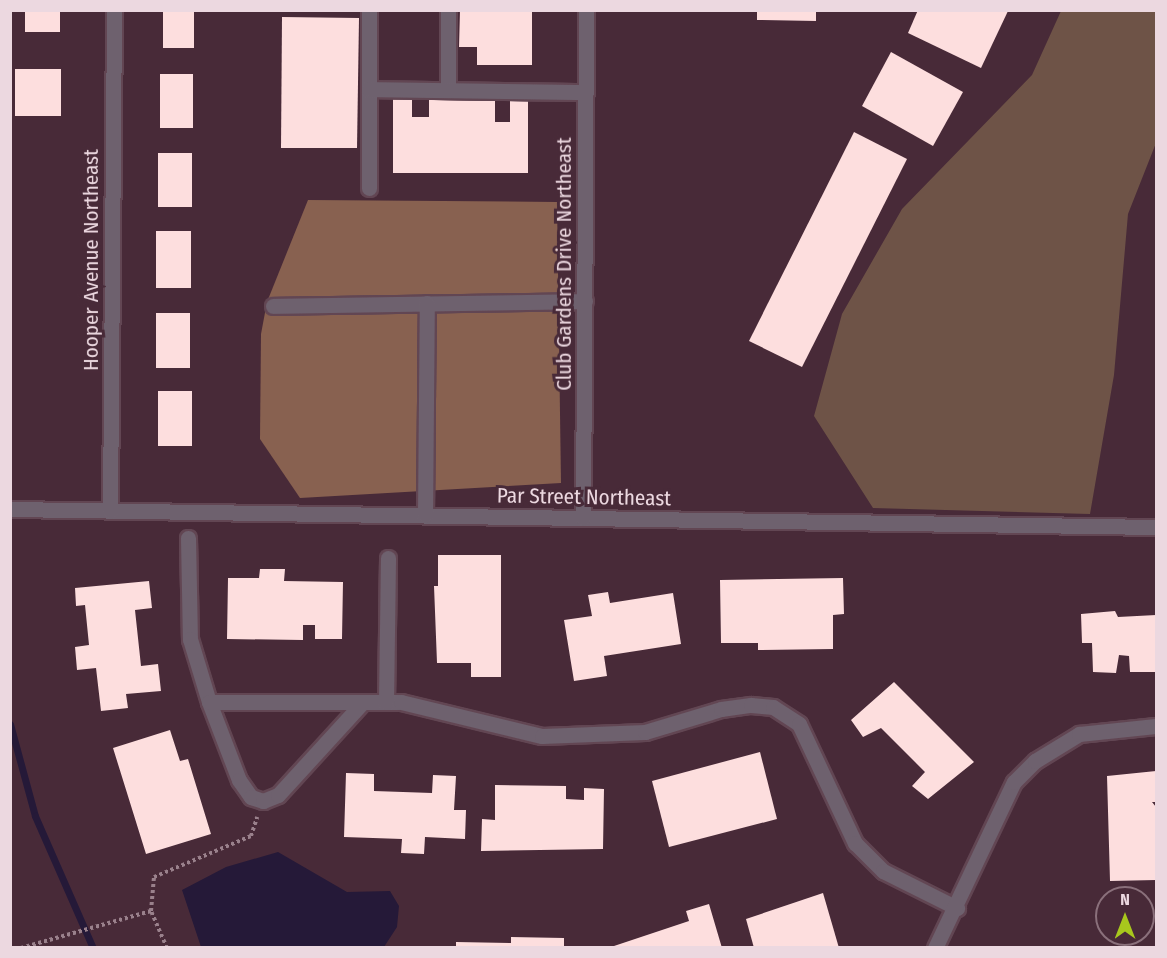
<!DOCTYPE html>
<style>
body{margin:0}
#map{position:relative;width:1167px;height:958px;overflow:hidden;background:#482a38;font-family:"Fira Sans Condensed",sans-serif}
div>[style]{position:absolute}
.green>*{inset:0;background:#6e5347}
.forest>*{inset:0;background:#886150}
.water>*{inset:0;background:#251938}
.stream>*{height:7px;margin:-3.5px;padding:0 3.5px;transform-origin:3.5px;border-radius:3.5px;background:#251938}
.building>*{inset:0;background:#fddede}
.path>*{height:4px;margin-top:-2px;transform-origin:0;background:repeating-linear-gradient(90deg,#9a818c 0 3px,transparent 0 6px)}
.roads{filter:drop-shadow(2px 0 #624653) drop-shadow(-2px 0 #624653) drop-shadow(0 2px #624653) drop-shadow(0 -2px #624653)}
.minor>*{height:15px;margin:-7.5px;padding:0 7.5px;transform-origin:7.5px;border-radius:7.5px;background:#6e616e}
span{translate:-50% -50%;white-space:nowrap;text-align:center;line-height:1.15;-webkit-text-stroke:6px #482a38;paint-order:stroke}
.street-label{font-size:21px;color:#ecd8e0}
.frame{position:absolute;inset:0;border:12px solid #ecd8e0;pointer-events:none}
.north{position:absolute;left:1095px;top:886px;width:60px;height:60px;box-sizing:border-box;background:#482a38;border:2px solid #8a707b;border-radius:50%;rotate:0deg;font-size:16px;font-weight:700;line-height:24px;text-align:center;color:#ecd8e0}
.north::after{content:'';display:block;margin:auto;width:21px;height:27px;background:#a8c71d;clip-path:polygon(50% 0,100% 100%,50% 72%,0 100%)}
</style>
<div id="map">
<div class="green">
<div style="clip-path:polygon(1061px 11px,1156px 11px,1156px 143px,1128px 214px,1114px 375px,1090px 514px,873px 508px,814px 416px,842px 314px,902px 209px,1032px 75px)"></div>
</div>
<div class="forest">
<div style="clip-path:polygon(308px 200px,557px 202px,561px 483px,300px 498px,260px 439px,261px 334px,267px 302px)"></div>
</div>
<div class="water">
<div style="clip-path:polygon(278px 852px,347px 892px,390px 891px,399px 906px,397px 927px,384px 947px,201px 947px,182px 890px,226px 867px)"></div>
</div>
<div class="stream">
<div style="left:10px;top:724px;width:95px;rotate:74.8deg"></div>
<div style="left:35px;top:816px;width:144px;rotate:66.3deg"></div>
</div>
<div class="building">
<div style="clip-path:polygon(25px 10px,60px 10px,60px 32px,25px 32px)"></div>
<div style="clip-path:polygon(163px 10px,194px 10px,194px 48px,163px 48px)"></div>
<div style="clip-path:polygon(460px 10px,532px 10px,532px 65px,477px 65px,477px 47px,459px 47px)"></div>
<div style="clip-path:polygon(757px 10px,816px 10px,816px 21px,757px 20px)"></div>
<div style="clip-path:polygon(918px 10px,1005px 10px,1008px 11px,981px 68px,908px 33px)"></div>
<div style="clip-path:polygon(282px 17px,359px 18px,357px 148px,281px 148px)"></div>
<div style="clip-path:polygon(891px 52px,963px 92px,933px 146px,862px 106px)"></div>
<div style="clip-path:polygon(15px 69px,61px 69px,61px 116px,15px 116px)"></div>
<div style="clip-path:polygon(160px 74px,193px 74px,193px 128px,160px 128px)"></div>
<div style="clip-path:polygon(393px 96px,412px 96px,412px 117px,429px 117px,429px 98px,495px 98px,495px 122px,510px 122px,510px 98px,528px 98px,528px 173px,393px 173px)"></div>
<div style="clip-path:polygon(854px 132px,907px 159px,802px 367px,749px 341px)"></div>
<div style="clip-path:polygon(158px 153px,192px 153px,192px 207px,158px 207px)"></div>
<div style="clip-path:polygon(156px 231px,191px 231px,191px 288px,156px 288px)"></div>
<div style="clip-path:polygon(156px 313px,190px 313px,190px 368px,156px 368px)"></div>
<div style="clip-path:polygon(158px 391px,192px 391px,192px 446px,158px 446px)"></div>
<div style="clip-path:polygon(438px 555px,501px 555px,501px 677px,471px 677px,471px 663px,437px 663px,434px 586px,438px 586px)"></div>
<div style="clip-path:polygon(260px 569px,285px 569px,284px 581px,343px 582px,342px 639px,315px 639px,315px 625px,303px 625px,303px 640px,227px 639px,228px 578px,259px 578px)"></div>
<div style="clip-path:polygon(843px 578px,844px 614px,833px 615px,833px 649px,758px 650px,758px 643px,721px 643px,720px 580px)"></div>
<div style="clip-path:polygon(149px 581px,152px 608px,135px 610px,141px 666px,158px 664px,161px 691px,126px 694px,128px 708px,101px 711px,96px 668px,77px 670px,75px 647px,89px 645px,85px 605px,76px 606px,75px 588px)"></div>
<div style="clip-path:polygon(608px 592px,610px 603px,673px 593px,681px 644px,604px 656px,607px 676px,574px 681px,564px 620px,592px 616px,588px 595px)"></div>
<div style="clip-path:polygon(1115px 611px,1118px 617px,1156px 615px,1156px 672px,1130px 672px,1129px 656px,1119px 655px,1116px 673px,1093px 672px,1092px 643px,1082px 643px,1081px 614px)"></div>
<div style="clip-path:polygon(894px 682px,974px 762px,928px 799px,912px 786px,925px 772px,881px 728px,863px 737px,851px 720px)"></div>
<div style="clip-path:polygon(170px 730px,180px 761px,188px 759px,211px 834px,146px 854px,113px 748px)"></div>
<div style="clip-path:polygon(760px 752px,777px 819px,669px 847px,652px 781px)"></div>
<div style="clip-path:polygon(1156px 771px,1156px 802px,1152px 802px,1156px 807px,1156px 880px,1110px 881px,1107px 776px)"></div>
<div style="clip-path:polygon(346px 773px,374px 774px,374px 791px,432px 793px,433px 775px,456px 776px,454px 810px,466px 810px,465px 839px,425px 837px,424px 854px,401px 853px,402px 839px,344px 837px)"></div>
<div style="clip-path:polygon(495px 785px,566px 786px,566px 799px,584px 800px,584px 788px,604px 789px,603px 849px,481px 851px,482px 819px,495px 820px)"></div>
<div style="clip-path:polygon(823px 893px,839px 948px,754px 948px,746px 919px)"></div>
<div style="clip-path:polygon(709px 904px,722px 948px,608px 948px,689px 921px,686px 911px)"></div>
<div style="clip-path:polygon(511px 937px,564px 938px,564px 948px,456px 948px,456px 942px,511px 943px)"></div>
</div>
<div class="path">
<div style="left:21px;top:948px;width:135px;rotate:-15.9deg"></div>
<div style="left:167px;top:948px;width:40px;rotate:-113.4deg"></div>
<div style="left:151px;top:911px;width:34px;rotate:-85deg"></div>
<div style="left:154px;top:877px;width:105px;rotate:-22.9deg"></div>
<div style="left:251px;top:836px;width:20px;rotate:-72deg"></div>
</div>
<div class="roads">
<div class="minor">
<div style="left:369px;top:10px;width:178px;rotate:90deg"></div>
<div style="left:448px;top:10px;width:80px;rotate:90deg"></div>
<div style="left:369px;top:89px;width:217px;rotate:0.8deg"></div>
<div style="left:273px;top:306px;width:312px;rotate:-0.9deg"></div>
<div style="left:10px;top:509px;width:1146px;rotate:0.9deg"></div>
<div style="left:110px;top:511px;width:501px;rotate:-89.54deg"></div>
<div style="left:425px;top:515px;width:212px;rotate:-89.5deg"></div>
<div style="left:583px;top:518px;width:508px;rotate:-89.66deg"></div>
<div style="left:188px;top:538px;width:101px;rotate:88.9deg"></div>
<div style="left:190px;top:639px;width:66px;rotate:73.2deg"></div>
<div style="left:209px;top:702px;width:84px;rotate:69deg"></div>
<div style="left:239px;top:780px;width:21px;rotate:55deg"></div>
<div style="left:251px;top:797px;width:13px;rotate:18deg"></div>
<div style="left:263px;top:801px;width:16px;rotate:-22deg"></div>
<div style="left:278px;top:795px;width:126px;rotate:-47.6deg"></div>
<div style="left:209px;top:702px;width:192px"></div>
<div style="left:401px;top:702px;width:145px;rotate:13.6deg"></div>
<div style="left:542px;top:736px;width:103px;rotate:-2.2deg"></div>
<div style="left:645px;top:732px;width:79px;rotate:-16.8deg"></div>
<div style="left:721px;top:709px;width:30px;rotate:-8deg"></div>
<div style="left:751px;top:705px;width:22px;rotate:5deg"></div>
<div style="left:773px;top:707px;width:31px;rotate:33deg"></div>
<div style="left:799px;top:724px;width:132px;rotate:64.8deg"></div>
<div style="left:855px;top:843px;width:40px;rotate:45deg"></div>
<div style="left:883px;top:871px;width:83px;rotate:26.6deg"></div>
<div style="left:386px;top:702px;width:144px;rotate:-89.2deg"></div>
<div style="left:935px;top:948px;width:184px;rotate:-64.6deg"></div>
<div style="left:1014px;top:782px;width:30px;rotate:-45deg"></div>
<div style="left:1035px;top:761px;width:52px;rotate:-31.5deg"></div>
<div style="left:1079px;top:734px;width:77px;rotate:-5.9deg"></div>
</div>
</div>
<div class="street-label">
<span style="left:91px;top:260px;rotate:-90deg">Hooper Avenue Northeast</span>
<span style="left:564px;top:264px;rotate:-90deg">Club Gardens Drive Northeast</span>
<span style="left:584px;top:497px;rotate:1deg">Par Street Northeast</span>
</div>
<div class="frame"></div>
<div class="north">N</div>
</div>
